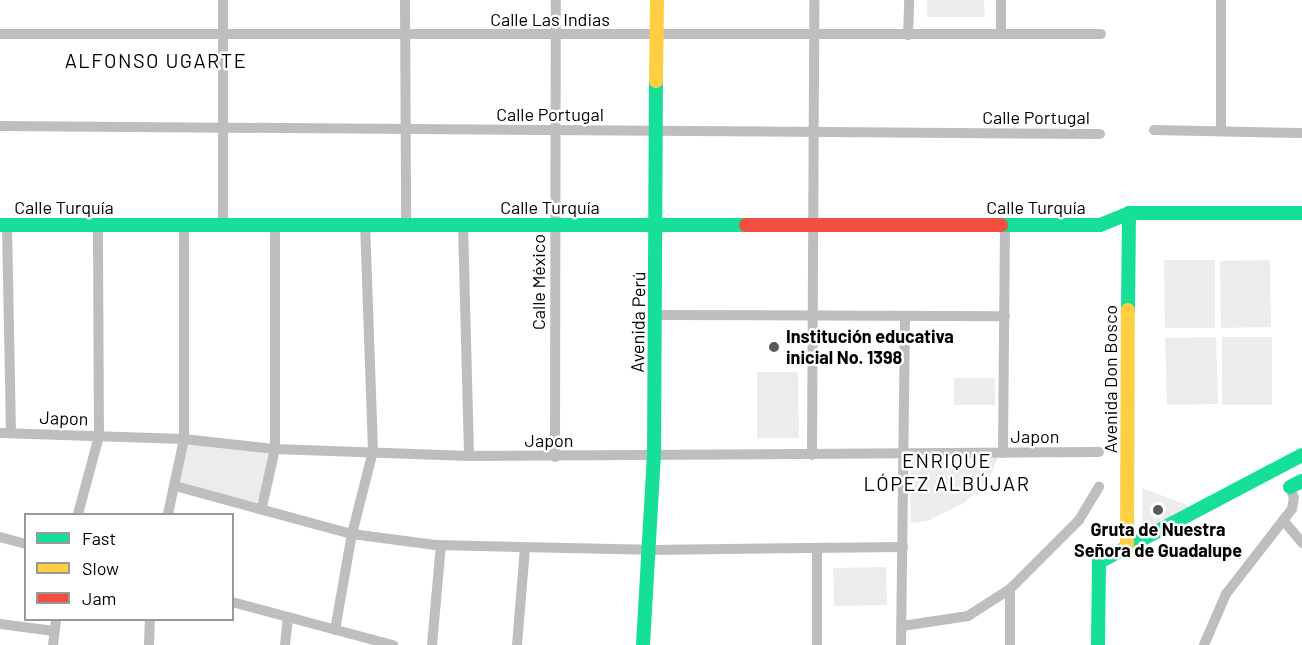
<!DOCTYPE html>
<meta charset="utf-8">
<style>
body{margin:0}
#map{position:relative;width:1302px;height:645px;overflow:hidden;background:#fff;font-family:Barlow,sans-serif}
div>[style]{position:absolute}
.green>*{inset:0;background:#ececec}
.street>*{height:10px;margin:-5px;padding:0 5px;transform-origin:5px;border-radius:5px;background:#bebebe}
.fast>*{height:14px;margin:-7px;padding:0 7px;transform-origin:7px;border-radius:7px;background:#16e098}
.slow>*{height:14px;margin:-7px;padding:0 7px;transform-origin:7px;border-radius:7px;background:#ffcf43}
.jam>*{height:14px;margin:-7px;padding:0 7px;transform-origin:7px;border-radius:7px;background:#f24e42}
.dots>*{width:16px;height:16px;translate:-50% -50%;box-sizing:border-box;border:3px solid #fff;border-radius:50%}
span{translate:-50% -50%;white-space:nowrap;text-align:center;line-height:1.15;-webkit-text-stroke:5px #fff;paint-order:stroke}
.street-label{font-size:18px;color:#000}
.poi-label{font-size:18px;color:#000;font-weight:700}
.left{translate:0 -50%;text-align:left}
.neighbourhood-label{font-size:20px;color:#000;letter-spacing:1.5px}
.legend{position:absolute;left:24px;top:513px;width:210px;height:108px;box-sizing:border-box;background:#fff;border:2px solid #999;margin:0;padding:8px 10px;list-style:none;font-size:18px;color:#000}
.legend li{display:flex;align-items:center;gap:12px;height:30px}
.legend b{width:30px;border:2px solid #999}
</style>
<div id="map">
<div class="green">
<div style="clip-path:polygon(927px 0,984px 0,985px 17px,927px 17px)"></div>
<div style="clip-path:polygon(1164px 260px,1215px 260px,1215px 328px,1165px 328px)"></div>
<div style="clip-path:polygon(1270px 260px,1271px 327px,1221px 328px,1220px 261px)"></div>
<div style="clip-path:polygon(1216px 337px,1218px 404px,1167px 405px,1165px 338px)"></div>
<div style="clip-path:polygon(1222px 337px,1272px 337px,1272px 405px,1222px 405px)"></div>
<div style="clip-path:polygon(757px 372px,798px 372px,799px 438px,757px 438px)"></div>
<div style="clip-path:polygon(954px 378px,995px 378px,995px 405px,954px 405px)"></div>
<div style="clip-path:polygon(186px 441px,271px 451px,260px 503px,177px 484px)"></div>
<div style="clip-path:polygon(998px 457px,988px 481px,964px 503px,927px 521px,911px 523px,910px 461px)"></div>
<div style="clip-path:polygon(1142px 488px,1187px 505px,1188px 510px,1143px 531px)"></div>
<div style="clip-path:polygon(886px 567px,887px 605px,834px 606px,833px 568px)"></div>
</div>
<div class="street">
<div style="left:223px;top:0;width:225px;rotate:90deg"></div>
<div style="left:405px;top:0;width:225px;rotate:89.7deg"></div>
<div style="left:0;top:34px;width:1101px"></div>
<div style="left:1001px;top:34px;width:34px;rotate:-90deg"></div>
<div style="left:908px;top:35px;width:35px;rotate:-88deg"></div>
<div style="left:0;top:126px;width:1100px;rotate:0.42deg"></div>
<div style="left:1154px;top:130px;width:148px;rotate:1.2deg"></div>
<div style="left:1221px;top:131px;width:131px;rotate:-90deg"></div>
<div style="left:7px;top:225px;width:208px;rotate:88.9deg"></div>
<div style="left:463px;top:225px;width:231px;rotate:88.5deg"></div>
<div style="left:657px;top:315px;width:348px;rotate:0.2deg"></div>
<div style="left:0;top:433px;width:184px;rotate:1.9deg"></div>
<div style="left:184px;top:439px;width:92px;rotate:6.3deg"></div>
<div style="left:275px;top:449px;width:194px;rotate:2.1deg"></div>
<div style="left:469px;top:456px;width:630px;rotate:-0.36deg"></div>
<div style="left:1003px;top:453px;width:228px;rotate:-89.5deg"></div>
<div style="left:812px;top:455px;width:455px;rotate:-89.7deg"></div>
<div style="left:555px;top:457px;width:457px;rotate:-89.9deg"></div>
<div style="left:175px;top:486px;width:183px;rotate:15.2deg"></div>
<div style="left:352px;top:534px;width:84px;rotate:7.5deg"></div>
<div style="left:435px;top:545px;width:214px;rotate:1.3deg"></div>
<div style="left:649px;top:550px;width:254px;rotate:-0.7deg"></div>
<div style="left:262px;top:507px;width:59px;rotate:-77.4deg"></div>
<div style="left:275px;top:449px;width:224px;rotate:-90deg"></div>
<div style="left:78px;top:514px;width:81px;rotate:-74.9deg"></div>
<div style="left:99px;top:436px;width:211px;rotate:-90.3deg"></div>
<div style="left:168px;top:514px;width:77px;rotate:-78deg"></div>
<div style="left:184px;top:439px;width:214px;rotate:-90deg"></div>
<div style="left:1283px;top:520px;width:30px;rotate:50deg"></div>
<div style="left:0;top:537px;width:27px;rotate:15deg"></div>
<div style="left:1010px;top:589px;width:56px;rotate:90deg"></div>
<div style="left:232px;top:602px;width:167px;rotate:15deg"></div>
<div style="left:0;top:624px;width:54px;rotate:7.4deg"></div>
<div style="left:902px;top:626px;width:67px;rotate:-8.6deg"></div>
<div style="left:968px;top:616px;width:50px;rotate:-32.7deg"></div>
<div style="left:1010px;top:589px;width:98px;rotate:-45deg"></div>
<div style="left:1079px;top:520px;width:39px;rotate:-59deg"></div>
<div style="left:335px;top:630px;width:97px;rotate:-80deg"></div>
<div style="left:352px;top:534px;width:86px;rotate:-75.8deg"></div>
<div style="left:373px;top:451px;width:226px;rotate:-92deg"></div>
<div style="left:53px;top:645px;width:25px;rotate:-83deg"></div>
<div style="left:149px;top:645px;width:25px;rotate:-88deg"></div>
<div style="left:285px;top:645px;width:27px;rotate:-84deg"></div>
<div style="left:432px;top:645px;width:100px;rotate:-84.9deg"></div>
<div style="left:517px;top:645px;width:97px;rotate:-85.3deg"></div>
<div style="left:817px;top:645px;width:97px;rotate:-90deg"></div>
<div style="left:901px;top:645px;width:329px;rotate:-89.3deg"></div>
<div style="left:1204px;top:645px;width:56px;rotate:-66.7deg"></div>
<div style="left:1226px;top:594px;width:108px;rotate:-52.2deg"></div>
<div style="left:1292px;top:509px;width:11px;rotate:-80deg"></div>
<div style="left:1294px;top:498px;width:12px;rotate:-110deg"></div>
</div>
<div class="fast">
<div style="left:0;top:225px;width:746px"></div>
<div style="left:1001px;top:225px;width:99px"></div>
<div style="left:1100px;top:225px;width:31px;rotate:-22deg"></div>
<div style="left:1129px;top:213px;width:173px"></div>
<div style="left:1128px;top:310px;width:97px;rotate:-89.4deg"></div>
<div style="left:1290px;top:487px;width:13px;rotate:-27deg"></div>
<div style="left:643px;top:645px;width:189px;rotate:-86.7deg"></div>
<div style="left:654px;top:456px;width:375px;rotate:-89.7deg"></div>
<div style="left:1098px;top:645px;width:83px;rotate:-89.3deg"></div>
<div style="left:1099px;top:562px;width:229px;rotate:-27.8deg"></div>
</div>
<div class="slow">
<div style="left:656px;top:81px;width:81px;rotate:-89.3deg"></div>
<div style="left:1127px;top:546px;width:236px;rotate:-89.8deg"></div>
</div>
<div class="jam">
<div style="left:746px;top:225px;width:255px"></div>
</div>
<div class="dots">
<div style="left:774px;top:347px;background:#595959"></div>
<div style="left:1158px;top:510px;background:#595959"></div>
</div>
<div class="street-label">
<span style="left:550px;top:19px">Calle Las Indias</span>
<span style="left:550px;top:114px">Calle Portugal</span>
<span style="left:1036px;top:117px">Calle Portugal</span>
<span style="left:64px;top:207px">Calle Turquía</span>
<span style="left:550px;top:207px">Calle Turquía</span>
<span style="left:1036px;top:207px">Calle Turquía</span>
<span style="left:538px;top:282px;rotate:-90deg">Calle México</span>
<span style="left:638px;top:322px;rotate:-89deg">Avenida Perú</span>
<span style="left:1110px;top:379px;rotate:-90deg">Avenida Don Bosco</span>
<span style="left:64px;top:418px;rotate:2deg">Japon</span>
<span style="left:1035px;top:436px">Japon</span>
<span style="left:549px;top:440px">Japon</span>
</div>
<div class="poi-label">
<span class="left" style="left:786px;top:347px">Institución educativa<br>inicial No. 1398</span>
<span style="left:1158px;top:540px">Gruta de Nuestra<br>Señora de Guadalupe</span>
</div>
<div class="neighbourhood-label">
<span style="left:156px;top:60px">ALFONSO UGARTE</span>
<span style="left:947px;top:472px">ENRIQUE<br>LÓPEZ ALBÚJAR</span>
</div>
<ul class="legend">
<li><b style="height:8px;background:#16e098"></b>Fast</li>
<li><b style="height:8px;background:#ffcf43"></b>Slow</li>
<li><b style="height:8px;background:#f24e42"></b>Jam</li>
</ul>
</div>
